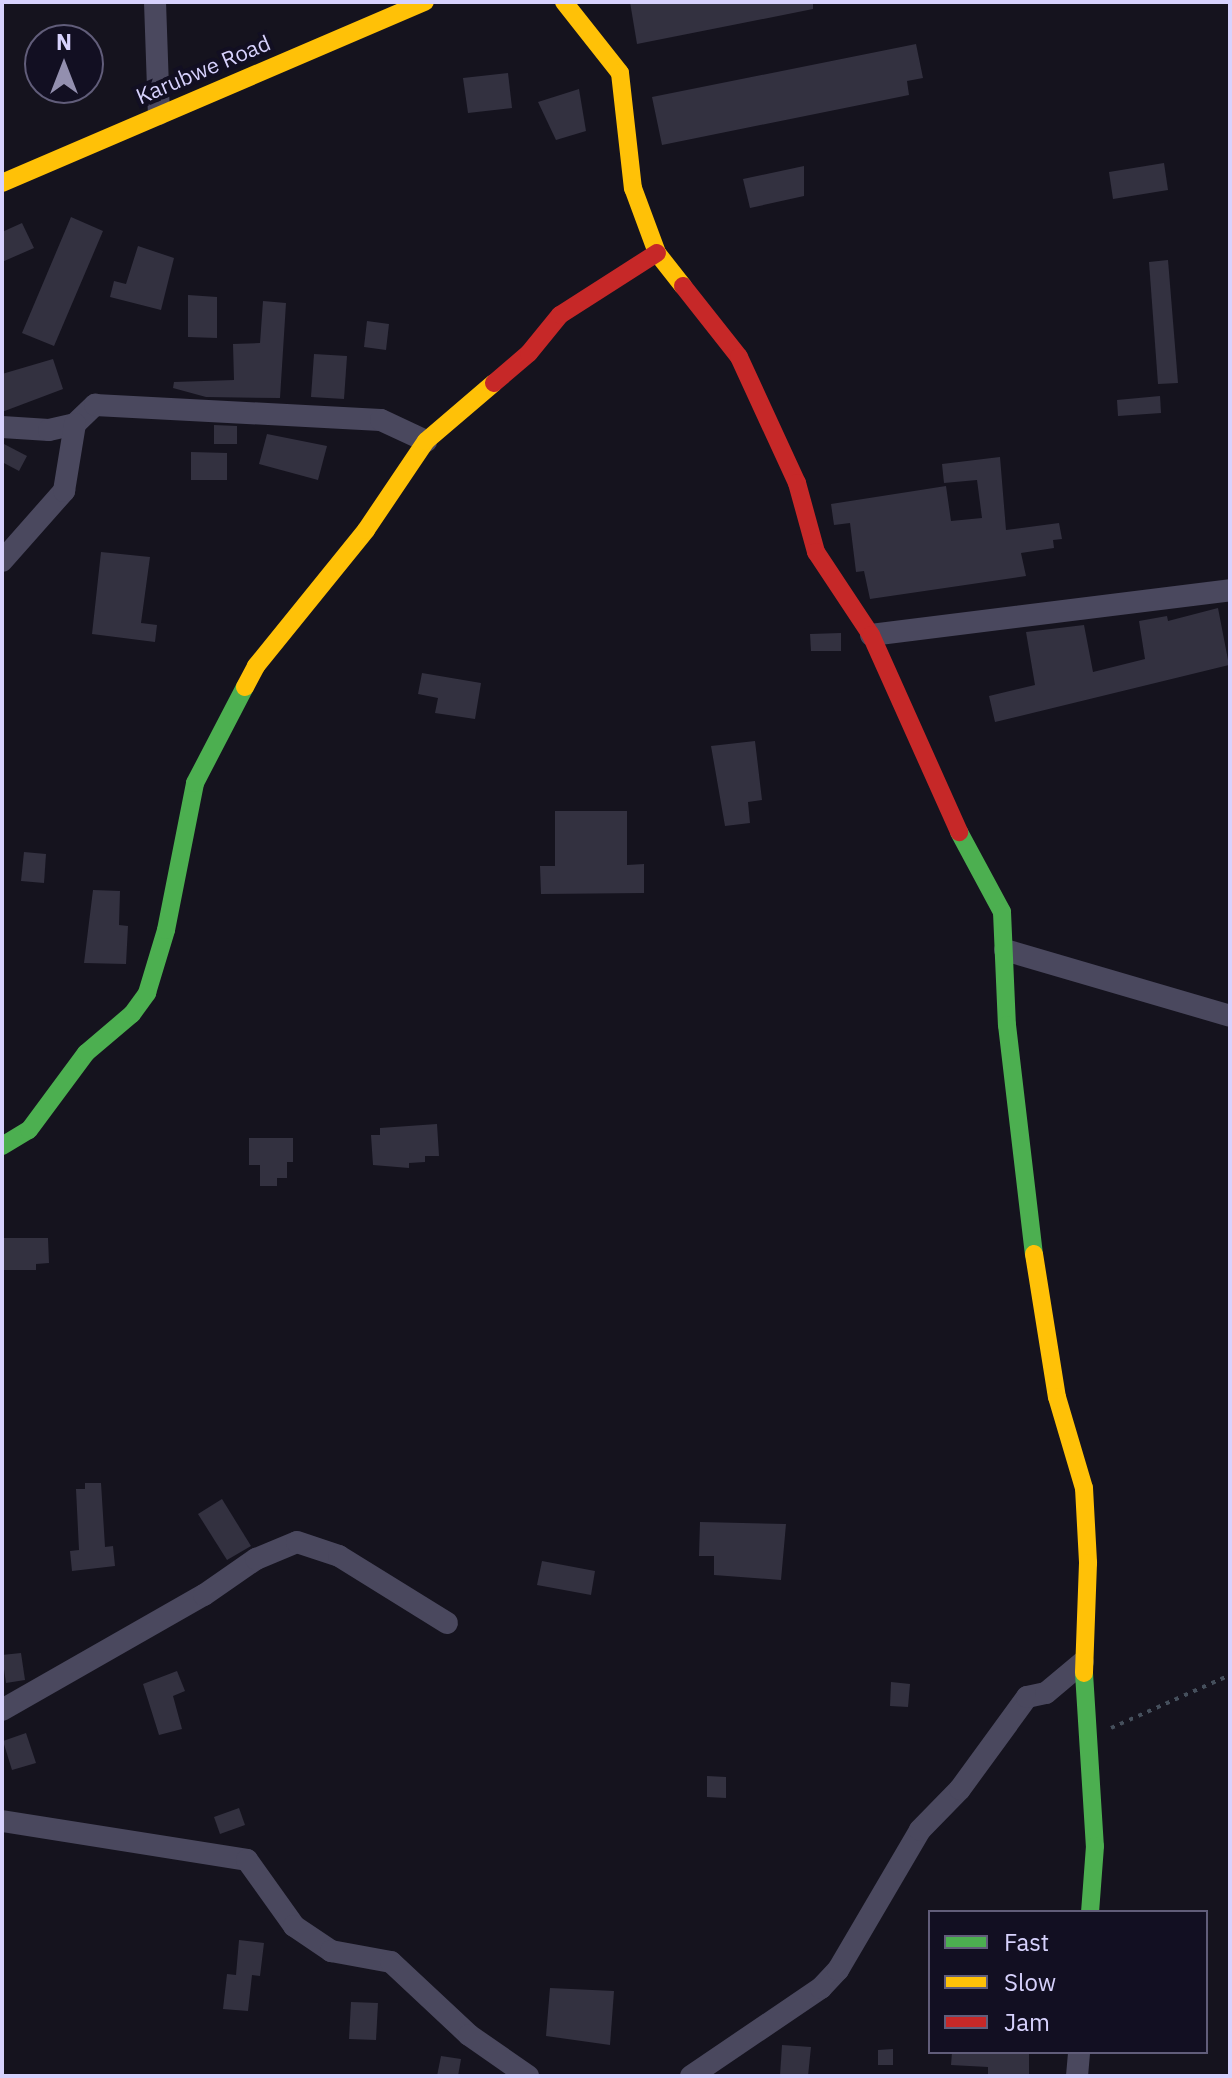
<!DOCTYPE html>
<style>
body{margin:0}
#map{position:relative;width:1232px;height:2078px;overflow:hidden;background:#15131e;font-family:"IBM Plex Sans",sans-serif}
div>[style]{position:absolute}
.building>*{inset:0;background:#333140}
.path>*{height:4px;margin-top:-2px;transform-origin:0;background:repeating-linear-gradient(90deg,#454f5c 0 4px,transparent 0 10px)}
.street>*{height:22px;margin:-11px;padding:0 11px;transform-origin:11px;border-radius:11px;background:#4a485e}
.fast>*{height:18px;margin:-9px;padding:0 9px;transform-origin:9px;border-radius:9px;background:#4caf50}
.slow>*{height:18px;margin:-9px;padding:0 9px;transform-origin:9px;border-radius:9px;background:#ffc107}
.jam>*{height:18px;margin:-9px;padding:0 9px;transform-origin:9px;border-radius:9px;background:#c62828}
span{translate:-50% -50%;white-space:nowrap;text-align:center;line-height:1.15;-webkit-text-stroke:8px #120f22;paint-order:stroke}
.street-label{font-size:22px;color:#d7d2fd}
.frame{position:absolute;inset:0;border:4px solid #d7d2fd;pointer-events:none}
.legend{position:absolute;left:928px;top:1910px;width:280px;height:144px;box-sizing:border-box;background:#120f22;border:2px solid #615d7a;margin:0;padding:10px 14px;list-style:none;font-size:24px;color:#d7d2fd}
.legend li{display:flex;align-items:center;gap:16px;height:40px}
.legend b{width:40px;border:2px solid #615d7a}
.north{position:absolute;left:24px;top:24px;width:80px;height:80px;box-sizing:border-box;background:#120f22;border:2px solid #615d7a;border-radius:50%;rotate:0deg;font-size:22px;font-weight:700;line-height:32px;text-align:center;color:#d7d2fd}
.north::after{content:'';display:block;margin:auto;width:28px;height:36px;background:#938faf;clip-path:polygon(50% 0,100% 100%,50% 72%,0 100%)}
</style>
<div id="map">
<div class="building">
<div style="clip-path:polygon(630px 2px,813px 2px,813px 9px,637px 44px)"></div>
<div style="clip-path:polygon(916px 44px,923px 78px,907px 81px,909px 95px,662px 145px,652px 97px)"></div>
<div style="clip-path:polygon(508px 73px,512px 108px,468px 113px,463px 78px)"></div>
<div style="clip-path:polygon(579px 89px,586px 131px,556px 140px,538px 102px)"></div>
<div style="clip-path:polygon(1164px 163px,1168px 190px,1113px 199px,1109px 172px)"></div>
<div style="clip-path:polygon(804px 166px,804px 196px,750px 208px,743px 179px)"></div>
<div style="clip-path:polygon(71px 217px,103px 231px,54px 346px,22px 333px)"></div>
<div style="clip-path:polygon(22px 223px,34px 248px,2px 262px,2px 232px)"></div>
<div style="clip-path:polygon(138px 246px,174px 258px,161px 310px,110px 297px,114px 281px,126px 284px)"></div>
<div style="clip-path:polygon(1168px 260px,1178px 383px,1158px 384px,1149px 262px)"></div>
<div style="clip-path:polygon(188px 295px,217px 297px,217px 338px,188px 337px)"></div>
<div style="clip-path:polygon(263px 301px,286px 303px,280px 398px,206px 397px,173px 388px,174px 382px,234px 380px,233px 344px,260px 343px)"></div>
<div style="clip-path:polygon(367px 321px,389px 324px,386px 350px,364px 347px)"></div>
<div style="clip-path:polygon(314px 354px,347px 356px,344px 399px,311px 397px)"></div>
<div style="clip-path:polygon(53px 359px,63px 389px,2px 412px,2px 374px)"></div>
<div style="clip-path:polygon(1160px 396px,1161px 413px,1118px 416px,1117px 400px)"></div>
<div style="clip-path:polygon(214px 425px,237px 426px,237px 444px,214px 444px)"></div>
<div style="clip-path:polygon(267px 434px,327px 446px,318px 480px,259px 464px)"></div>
<div style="clip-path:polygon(2px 443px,27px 456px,19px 471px,2px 462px)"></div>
<div style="clip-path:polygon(191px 452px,227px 453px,227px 480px,191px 480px)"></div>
<div style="clip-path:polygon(1000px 457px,1006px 530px,1059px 523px,1062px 539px,1053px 540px,1054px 548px,1021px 553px,1026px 576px,870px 599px,864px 571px,856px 572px,850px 523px,834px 525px,831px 504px,946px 486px,951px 521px,982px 518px,977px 480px,944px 483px,942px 464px)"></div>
<div style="clip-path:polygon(101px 552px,150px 557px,141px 623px,157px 625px,155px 642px,92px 634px)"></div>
<div style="clip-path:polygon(1218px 608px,1229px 665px,995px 722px,989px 696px,1035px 685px,1026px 632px,1084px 625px,1093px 672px,1145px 659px,1139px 621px,1167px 616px,1168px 621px)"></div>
<div style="clip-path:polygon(841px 633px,841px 651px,811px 651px,810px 634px)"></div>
<div style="clip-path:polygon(422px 673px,481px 683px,475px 719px,435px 713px,438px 698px,418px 694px)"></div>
<div style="clip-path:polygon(755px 741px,762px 800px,748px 802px,750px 823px,725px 826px,711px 746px)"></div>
<div style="clip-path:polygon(555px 811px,627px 811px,627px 865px,644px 864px,644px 893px,541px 894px,540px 866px,555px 866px)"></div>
<div style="clip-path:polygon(24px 852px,46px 854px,44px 883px,21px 881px)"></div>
<div style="clip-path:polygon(93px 890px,120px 891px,119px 925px,128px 926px,126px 964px,84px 963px)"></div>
<div style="clip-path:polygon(437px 1124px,439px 1156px,425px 1156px,425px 1162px,409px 1163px,409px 1168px,373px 1165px,371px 1135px,380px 1135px,380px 1128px)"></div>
<div style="clip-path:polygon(249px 1138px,293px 1138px,293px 1162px,287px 1162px,287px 1178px,277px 1178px,277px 1186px,260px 1186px,260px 1165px,249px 1165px)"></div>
<div style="clip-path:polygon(2px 1238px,48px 1238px,49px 1263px,36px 1264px,36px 1270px,2px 1270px)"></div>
<div style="clip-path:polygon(85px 1483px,101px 1483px,105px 1547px,113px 1546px,115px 1566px,72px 1571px,70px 1551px,79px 1550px,76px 1489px,85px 1489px)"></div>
<div style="clip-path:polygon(222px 1499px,251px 1546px,227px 1560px,198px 1514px)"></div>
<div style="clip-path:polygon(700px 1522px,786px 1524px,781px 1580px,714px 1575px,714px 1556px,699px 1556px)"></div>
<div style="clip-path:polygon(542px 1561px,595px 1571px,591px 1595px,537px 1585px)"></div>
<div style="clip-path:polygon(21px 1653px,25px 1680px,6px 1683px,2px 1655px)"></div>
<div style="clip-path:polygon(177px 1671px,185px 1691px,173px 1696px,182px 1729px,159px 1735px,143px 1684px)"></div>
<div style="clip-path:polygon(891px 1682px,910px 1684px,908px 1707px,890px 1706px)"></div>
<div style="clip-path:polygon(26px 1733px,36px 1763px,12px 1770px,3px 1741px)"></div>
<div style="clip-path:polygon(707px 1776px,726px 1777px,726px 1798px,707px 1797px)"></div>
<div style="clip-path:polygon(239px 1808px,245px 1825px,220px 1834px,214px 1817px)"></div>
<div style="clip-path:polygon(239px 1940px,264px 1943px,260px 1976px,252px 1975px,248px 2011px,223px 2009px,227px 1974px,236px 1975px)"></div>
<div style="clip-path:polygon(550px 1988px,614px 1991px,610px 2045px,546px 2036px)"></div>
<div style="clip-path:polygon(351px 2002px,378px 2003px,376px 2040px,349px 2039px)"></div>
<div style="clip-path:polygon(782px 2045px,811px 2047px,808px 2076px,780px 2076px)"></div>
<div style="clip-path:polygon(893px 2049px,893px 2065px,878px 2065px,878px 2050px)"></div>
<div style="clip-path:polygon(952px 2052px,1029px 2052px,1029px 2076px,988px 2076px,988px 2067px,951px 2065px)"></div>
<div style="clip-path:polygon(441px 2056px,461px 2059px,458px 2076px,437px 2076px)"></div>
</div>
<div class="path">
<div style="left:1111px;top:1728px;width:130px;rotate:-24deg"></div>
</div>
<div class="street">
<div style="left:155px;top:2px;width:112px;rotate:88deg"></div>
<div style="left:2px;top:427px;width:47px;rotate:3.7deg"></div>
<div style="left:49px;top:430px;width:27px;rotate:-13deg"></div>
<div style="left:75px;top:424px;width:28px;rotate:-44deg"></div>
<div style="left:95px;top:405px;width:286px;rotate:3deg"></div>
<div style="left:381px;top:420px;width:50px;rotate:25deg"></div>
<div style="left:2px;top:561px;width:94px;rotate:-48.5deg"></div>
<div style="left:64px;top:491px;width:68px;rotate:-80.7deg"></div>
<div style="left:871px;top:635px;width:362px;rotate:-7.1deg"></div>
<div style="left:1005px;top:950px;width:234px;rotate:16.3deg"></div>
<div style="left:2px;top:1710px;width:232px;rotate:-29.7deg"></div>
<div style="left:204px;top:1595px;width:63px;rotate:-34.7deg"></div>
<div style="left:256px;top:1559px;width:44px;rotate:-22.5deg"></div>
<div style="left:297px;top:1542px;width:44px;rotate:18.4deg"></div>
<div style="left:339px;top:1556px;width:127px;rotate:31.8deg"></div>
<div style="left:2px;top:1821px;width:248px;rotate:9deg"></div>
<div style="left:247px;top:1860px;width:81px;rotate:54.5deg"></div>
<div style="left:294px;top:1926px;width:45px;rotate:34deg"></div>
<div style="left:331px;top:1951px;width:61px;rotate:10.4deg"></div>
<div style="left:391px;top:1962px;width:107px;rotate:43.1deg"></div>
<div style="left:469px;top:2035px;width:72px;rotate:34.8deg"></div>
<div style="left:691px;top:2076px;width:157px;rotate:-34.1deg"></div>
<div style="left:821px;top:1988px;width:25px;rotate:-47deg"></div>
<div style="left:838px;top:1970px;width:162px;rotate:-59.6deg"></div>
<div style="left:920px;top:1830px;width:57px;rotate:-45.7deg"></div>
<div style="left:960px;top:1789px;width:114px;rotate:-53.9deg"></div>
<div style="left:1027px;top:1697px;width:19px;rotate:-12deg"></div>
<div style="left:1046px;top:1693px;width:48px;rotate:-40deg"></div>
<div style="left:1077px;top:2076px;width:24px;rotate:-85deg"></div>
</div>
<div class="fast">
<div style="left:959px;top:832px;width:91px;rotate:61.7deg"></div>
<div style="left:1002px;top:912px;width:113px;rotate:87.5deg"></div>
<div style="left:1007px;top:1025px;width:231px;rotate:83.3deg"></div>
<div style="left:2px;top:1146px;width:31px;rotate:-31deg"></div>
<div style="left:29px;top:1130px;width:96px;rotate:-53.5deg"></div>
<div style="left:86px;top:1053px;width:60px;rotate:-40.3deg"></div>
<div style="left:132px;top:1014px;width:26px;rotate:-54deg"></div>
<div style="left:147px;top:993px;width:66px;rotate:-73.2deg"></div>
<div style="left:166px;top:930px;width:150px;rotate:-78.8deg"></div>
<div style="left:195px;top:783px;width:108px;rotate:-62.5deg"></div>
<div style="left:1084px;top:1673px;width:173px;rotate:86.4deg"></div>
<div style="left:1095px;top:1846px;width:66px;rotate:94.3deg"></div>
</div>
<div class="slow">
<div style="left:564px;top:2px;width:90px;rotate:51.7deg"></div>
<div style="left:620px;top:73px;width:116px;rotate:83.6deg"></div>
<div style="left:633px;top:188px;width:69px;rotate:69.7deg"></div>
<div style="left:657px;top:253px;width:42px;rotate:51.8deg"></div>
<div style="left:2px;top:183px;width:460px;rotate:-23.2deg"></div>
<div style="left:245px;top:687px;width:24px;rotate:-62deg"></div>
<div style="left:256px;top:666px;width:175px;rotate:-51deg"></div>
<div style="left:366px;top:530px;width:107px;rotate:-56deg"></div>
<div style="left:426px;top:441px;width:89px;rotate:-40.5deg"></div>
<div style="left:1034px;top:1254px;width:145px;rotate:80.9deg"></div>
<div style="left:1057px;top:1397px;width:95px;rotate:73.5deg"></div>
<div style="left:1084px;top:1488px;width:75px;rotate:86.9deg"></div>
<div style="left:1088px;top:1563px;width:110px;rotate:92.1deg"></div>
</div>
<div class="jam">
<div style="left:683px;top:286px;width:90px;rotate:51.7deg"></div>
<div style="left:739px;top:357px;width:139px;rotate:65.3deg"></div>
<div style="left:797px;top:483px;width:72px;rotate:74.6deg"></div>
<div style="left:816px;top:552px;width:100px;rotate:56.5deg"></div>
<div style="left:871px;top:635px;width:216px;rotate:65.9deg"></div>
<div style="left:494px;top:383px;width:46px;rotate:-40.6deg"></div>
<div style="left:529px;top:353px;width:49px;rotate:-50.8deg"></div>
<div style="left:560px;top:315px;width:115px;rotate:-32.6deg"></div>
</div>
<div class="street-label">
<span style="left:203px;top:69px;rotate:-23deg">Karubwe Road</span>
</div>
<div class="frame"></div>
<ul class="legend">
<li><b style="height:10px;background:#4caf50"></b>Fast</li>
<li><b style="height:10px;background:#ffc107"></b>Slow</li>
<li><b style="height:10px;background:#c62828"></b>Jam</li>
</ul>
<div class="north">N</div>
</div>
